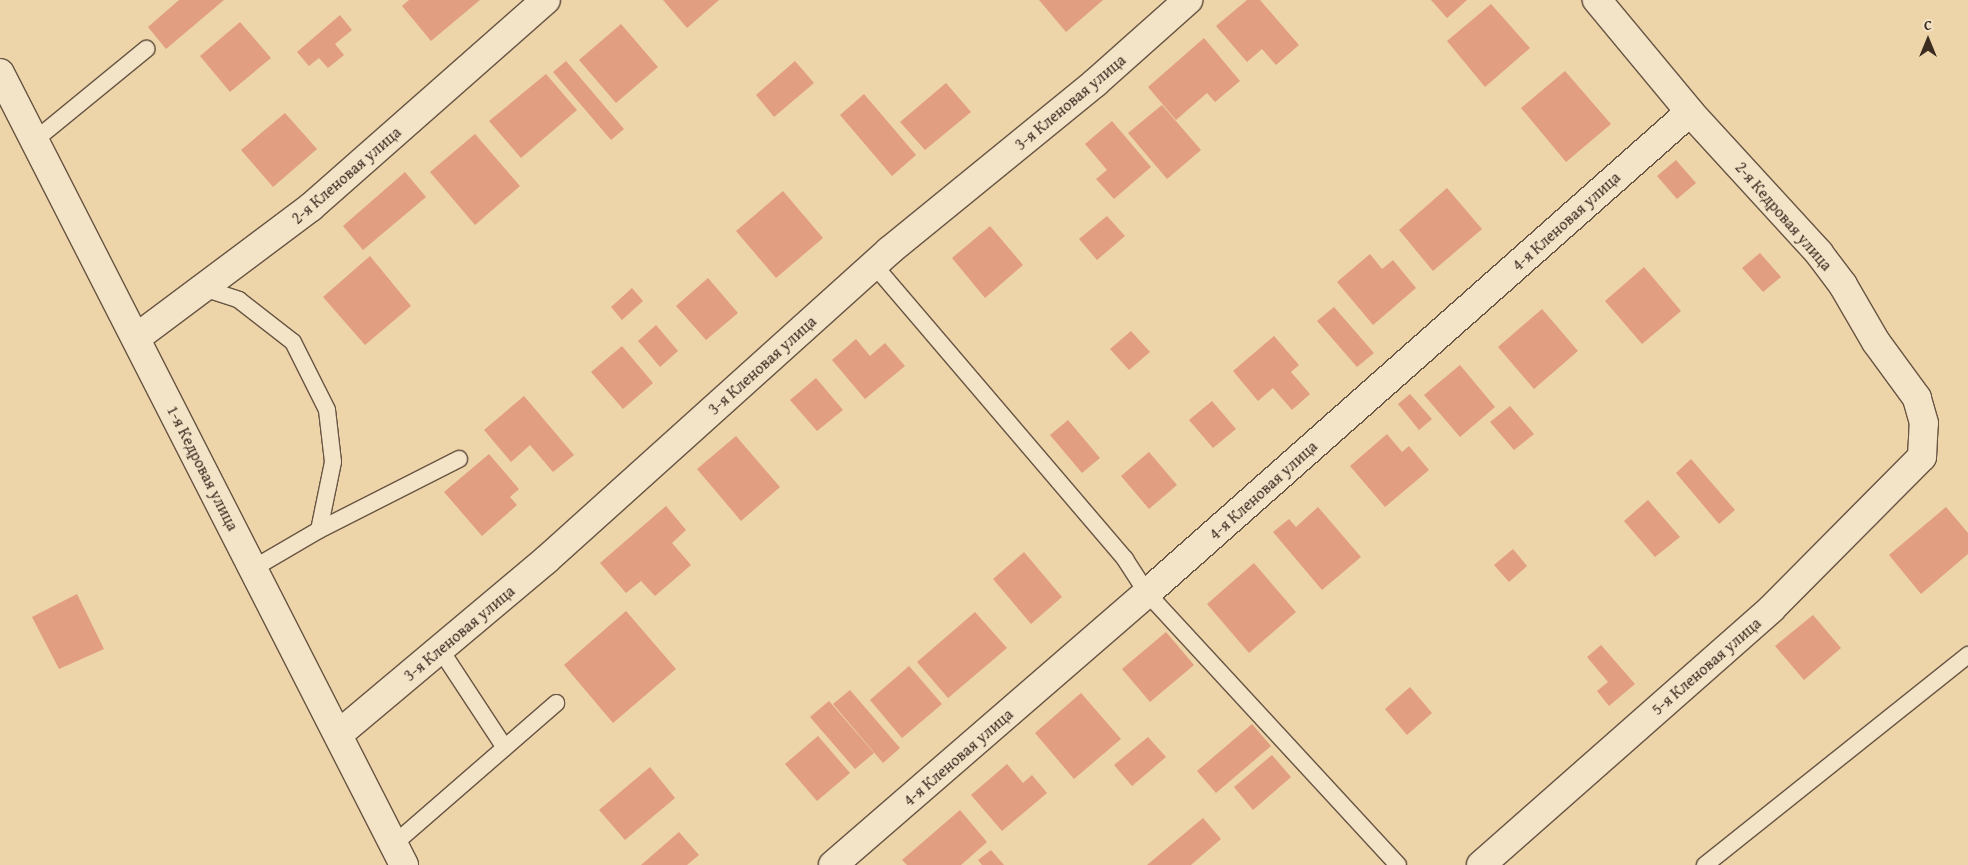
<!DOCTYPE html>
<meta charset="utf-8">
<style>
body{margin:0}
#map{position:relative;width:1968px;height:865px;overflow:hidden;background:#edd4a9;font-family:"Gentium Book Plus",serif}
div>[style]{position:absolute}
.building>*{inset:0;background:#e29e80}
.roads{filter:drop-shadow(1px 0 #685543) drop-shadow(-1px 0 #685543) drop-shadow(0 1px #685543) drop-shadow(0 -1px #685543)}
.lane>*{height:16px;margin:-8px;padding:0 8px;transform-origin:8px;border-radius:8px;background:#f3e3c7}
.street>*{height:28px;margin:-14px;padding:0 14px;transform-origin:14px;border-radius:14px;background:#f3e3c7}
span{translate:-50% -50%;white-space:nowrap;text-align:center;line-height:1.15;-webkit-text-stroke:4.5px #f3e3c7;paint-order:stroke}
.street-label{font-size:16px;color:#3b2b21}
.north{position:absolute;left:1903px;top:15px;width:50px;height:50px;-webkit-text-stroke:4px #f3e3c7;paint-order:stroke;rotate:0deg;font-size:14px;font-weight:700;line-height:20px;text-align:center;color:#3b2b21}
.north::after{content:'';display:block;margin:auto;width:18px;height:22px;background:#3b2b21;clip-path:polygon(50% 0,100% 100%,50% 72%,0 100%)}
</style>
<div id="map">
<div class="building">
<div style="clip-path:polygon(179px 0,224px 0,166px 49px,148px 27px)"></div>
<div style="clip-path:polygon(409px 0,480px 0,431px 41px,402px 6px)"></div>
<div style="clip-path:polygon(663px 0,719px 0,687px 28px)"></div>
<div style="clip-path:polygon(1039px 0,1103px 0,1066px 32px)"></div>
<div style="clip-path:polygon(1247px 0,1260px 0,1299px 45px,1276px 65px,1262px 49px,1247px 62px,1216px 26px)"></div>
<div style="clip-path:polygon(1431px 0,1467px 0,1447px 18px)"></div>
<div style="clip-path:polygon(1491px 4px,1530px 48px,1485px 87px,1447px 41px)"></div>
<div style="clip-path:polygon(340px 15px,352px 30px,335px 44px,344px 55px,328px 68px,319px 58px,309px 66px,297px 52px)"></div>
<div style="clip-path:polygon(240px 22px,271px 58px,230px 92px,200px 56px)"></div>
<div style="clip-path:polygon(621px 24px,658px 67px,616px 103px,579px 60px)"></div>
<div style="clip-path:polygon(1204px 38px,1240px 81px,1215px 102px,1207px 93px,1176px 120px,1148px 87px)"></div>
<div style="clip-path:polygon(566px 61px,624px 129px,611px 140px,553px 72px)"></div>
<div style="clip-path:polygon(795px 61px,814px 83px,774px 117px,756px 95px)"></div>
<div style="clip-path:polygon(1565px 71px,1611px 124px,1566px 162px,1521px 108px)"></div>
<div style="clip-path:polygon(546px 74px,577px 110px,521px 158px,489px 121px)"></div>
<div style="clip-path:polygon(946px 83px,971px 112px,925px 150px,900px 122px)"></div>
<div style="clip-path:polygon(864px 94px,916px 155px,892px 176px,840px 115px)"></div>
<div style="clip-path:polygon(1162px 105px,1201px 150px,1167px 179px,1128px 133px)"></div>
<div style="clip-path:polygon(285px 113px,317px 149px,273px 187px,241px 150px)"></div>
<div style="clip-path:polygon(1112px 121px,1151px 167px,1114px 199px,1096px 179px,1107px 170px,1085px 144px)"></div>
<div style="clip-path:polygon(475px 134px,520px 186px,475px 225px,430px 172px)"></div>
<div style="clip-path:polygon(1676px 160px,1696px 183px,1677px 199px,1657px 176px)"></div>
<div style="clip-path:polygon(405px 172px,426px 197px,363px 250px,343px 226px)"></div>
<div style="clip-path:polygon(1447px 188px,1482px 229px,1433px 271px,1399px 230px)"></div>
<div style="clip-path:polygon(783px 191px,823px 238px,776px 278px,736px 231px)"></div>
<div style="clip-path:polygon(1107px 216px,1125px 236px,1097px 260px,1079px 239px)"></div>
<div style="clip-path:polygon(990px 226px,1023px 265px,985px 298px,952px 258px)"></div>
<div style="clip-path:polygon(1760px 253px,1781px 277px,1763px 292px,1742px 268px)"></div>
<div style="clip-path:polygon(1370px 254px,1382px 269px,1393px 260px,1416px 288px,1373px 325px,1337px 282px)"></div>
<div style="clip-path:polygon(370px 256px,411px 306px,365px 345px,323px 297px)"></div>
<div style="clip-path:polygon(1644px 267px,1681px 311px,1642px 344px,1605px 301px)"></div>
<div style="clip-path:polygon(708px 278px,738px 313px,706px 340px,676px 306px)"></div>
<div style="clip-path:polygon(632px 288px,643px 301px,622px 320px,611px 307px)"></div>
<div style="clip-path:polygon(1334px 307px,1374px 353px,1357px 367px,1317px 321px)"></div>
<div style="clip-path:polygon(1542px 309px,1578px 351px,1534px 389px,1498px 347px)"></div>
<div style="clip-path:polygon(656px 325px,678px 351px,660px 367px,638px 341px)"></div>
<div style="clip-path:polygon(1131px 331px,1150px 352px,1129px 370px,1110px 349px)"></div>
<div style="clip-path:polygon(1274px 336px,1299px 365px,1291px 372px,1310px 394px,1292px 410px,1273px 388px,1258px 401px,1233px 371px)"></div>
<div style="clip-path:polygon(856px 339px,870px 356px,885px 343px,905px 366px,865px 399px,832px 360px)"></div>
<div style="clip-path:polygon(622px 346px,653px 383px,623px 409px,591px 372px)"></div>
<div style="clip-path:polygon(1460px 365px,1495px 407px,1460px 437px,1424px 395px)"></div>
<div style="clip-path:polygon(816px 378px,843px 410px,817px 431px,790px 400px)"></div>
<div style="clip-path:polygon(1410px 394px,1432px 419px,1419px 430px,1398px 404px)"></div>
<div style="clip-path:polygon(524px 396px,574px 455px,553px 472px,530px 445px,511px 462px,484px 430px)"></div>
<div style="clip-path:polygon(1212px 401px,1236px 429px,1213px 448px,1189px 420px)"></div>
<div style="clip-path:polygon(1510px 406px,1534px 434px,1514px 450px,1490px 422px)"></div>
<div style="clip-path:polygon(1068px 420px,1100px 458px,1082px 473px,1050px 435px)"></div>
<div style="clip-path:polygon(1387px 434px,1402px 452px,1409px 446px,1429px 470px,1385px 507px,1350px 466px)"></div>
<div style="clip-path:polygon(736px 436px,780px 487px,741px 521px,697px 469px)"></div>
<div style="clip-path:polygon(1149px 452px,1177px 485px,1149px 509px,1121px 476px)"></div>
<div style="clip-path:polygon(489px 454px,519px 489px,510px 497px,517px 505px,482px 536px,444px 492px)"></div>
<div style="clip-path:polygon(1691px 459px,1735px 510px,1719px 524px,1676px 473px)"></div>
<div style="clip-path:polygon(1648px 500px,1680px 537px,1655px 557px,1624px 521px)"></div>
<div style="clip-path:polygon(666px 506px,686px 530px,672px 543px,691px 565px,655px 596px,641px 581px,626px 593px,600px 563px)"></div>
<div style="clip-path:polygon(1318px 507px,1361px 557px,1322px 590px,1273px 532px,1289px 519px,1296px 527px)"></div>
<div style="clip-path:polygon(1946px 507px,1968px 533px,1968px 554px,1921px 594px,1889px 555px)"></div>
<div style="clip-path:polygon(1513px 549px,1527px 566px,1509px 582px,1494px 565px)"></div>
<div style="clip-path:polygon(1024px 552px,1062px 597px,1031px 624px,993px 579px)"></div>
<div style="clip-path:polygon(1254px 563px,1296px 612px,1249px 653px,1207px 604px)"></div>
<div style="clip-path:polygon(77px 594px,104px 649px,59px 669px,32px 617px)"></div>
<div style="clip-path:polygon(626px 611px,676px 669px,613px 723px,564px 665px)"></div>
<div style="clip-path:polygon(975px 612px,1007px 648px,948px 698px,917px 662px)"></div>
<div style="clip-path:polygon(1813px 615px,1841px 648px,1804px 680px,1775px 646px)"></div>
<div style="clip-path:polygon(1166px 632px,1194px 665px,1150px 702px,1122px 669px)"></div>
<div style="clip-path:polygon(1601px 645px,1635px 684px,1609px 706px,1597px 691px,1608px 682px,1587px 657px)"></div>
<div style="clip-path:polygon(909px 666px,942px 704px,902px 738px,870px 700px)"></div>
<div style="clip-path:polygon(1410px 687px,1432px 713px,1407px 735px,1385px 709px)"></div>
<div style="clip-path:polygon(850px 690px,900px 748px,883px 763px,833px 704px)"></div>
<div style="clip-path:polygon(1081px 693px,1121px 739px,1074px 779px,1035px 733px)"></div>
<div style="clip-path:polygon(829px 701px,874px 753px,855px 769px,810px 717px)"></div>
<div style="clip-path:polygon(1252px 724px,1271px 746px,1216px 793px,1197px 771px)"></div>
<div style="clip-path:polygon(818px 736px,850px 773px,817px 801px,785px 764px)"></div>
<div style="clip-path:polygon(1148px 737px,1166px 757px,1132px 786px,1114px 765px)"></div>
<div style="clip-path:polygon(1272px 755px,1291px 777px,1253px 810px,1234px 787px)"></div>
<div style="clip-path:polygon(1007px 764px,1023px 783px,1032px 775px,1047px 793px,1002px 831px,971px 795px)"></div>
<div style="clip-path:polygon(650px 767px,675px 798px,625px 840px,599px 810px)"></div>
<div style="clip-path:polygon(960px 810px,987px 842px,961px 865px,907px 865px,902px 860px)"></div>
<div style="clip-path:polygon(1203px 818px,1221px 839px,1191px 865px,1147px 865px)"></div>
<div style="clip-path:polygon(679px 832px,699px 855px,687px 865px,641px 865px)"></div>
<div style="clip-path:polygon(991px 850px,1004px 865px,982px 865px,978px 860px)"></div>
</div>
<div class="roads">
<div class="lane">
<div style="left:35px;top:140px;width:144px;rotate:-39.3deg"></div>
<div style="left:874px;top:265px;width:387px;rotate:49.5deg"></div>
<div style="left:1125px;top:559px;width:40px;rotate:57.1deg"></div>
<div style="left:1147px;top:593px;width:370px;rotate:47.3deg"></div>
<div style="left:203px;top:288px;width:38px;rotate:18deg"></div>
<div style="left:239px;top:300px;width:68px;rotate:37.9deg"></div>
<div style="left:293px;top:342px;width:76px;rotate:63.4deg"></div>
<div style="left:327px;top:410px;width:52px;rotate:83.4deg"></div>
<div style="left:333px;top:462px;width:69px;rotate:101.6deg"></div>
<div style="left:254px;top:568px;width:75px;rotate:-30.3deg"></div>
<div style="left:319px;top:530px;width:157px;rotate:-26.9deg"></div>
<div style="left:440px;top:649px;width:118px;rotate:56.7deg"></div>
<div style="left:394px;top:844px;width:215px;rotate:-41deg"></div>
<div style="left:1705px;top:865px;width:337px;rotate:-38.6deg"></div>
</div>
<div class="street">
<div style="left:0;top:73px;width:889px;rotate:62.97deg"></div>
<div style="left:136px;top:338px;width:219px;rotate:-36.8deg"></div>
<div style="left:311px;top:207px;width:313px;rotate:-41.4deg"></div>
<div style="left:340px;top:733px;width:269px;rotate:-40deg"></div>
<div style="left:546px;top:560px;width:462px;rotate:-42deg"></div>
<div style="left:889px;top:251px;width:266px;rotate:-39.2deg"></div>
<div style="left:1095px;top:83px;width:125px;rotate:-41.7deg"></div>
<div style="left:833px;top:865px;width:415px;rotate:-40.9deg"></div>
<div style="left:1147px;top:593px;width:725px;rotate:-41.54deg"></div>
<div style="left:1481px;top:865px;width:387px;rotate:-41.4deg"></div>
<div style="left:1771px;top:609px;width:214px;rotate:-45.2deg"></div>
<div style="left:1922px;top:457px;width:34px;rotate:-87deg"></div>
<div style="left:1924px;top:423px;width:26px;rotate:-106deg"></div>
<div style="left:1917px;top:398px;width:69px;rotate:-126.2deg"></div>
<div style="left:1876px;top:342px;width:66px;rotate:-120.1deg"></div>
<div style="left:1843px;top:285px;width:40px;rotate:-127deg"></div>
<div style="left:1819px;top:253px;width:191px;rotate:-132.5deg"></div>
<div style="left:1690px;top:112px;width:146px;rotate:-129.7deg"></div>
</div>
</div>
<div class="street-label">
<span style="left:1070px;top:102px;rotate:-40deg">3-я Кленовая улица</span>
<span style="left:346px;top:175px;rotate:-41deg">2-я Кленовая улица</span>
<span style="left:1784px;top:216px;rotate:49deg">2-я Кедровая улица</span>
<span style="left:1566px;top:221px;rotate:-42deg">4-я Кленовая улица</span>
<span style="left:762px;top:365px;rotate:-42deg">3-я Кленовая улица</span>
<span style="left:203px;top:468px;rotate:63deg">1-я Кедровая улица</span>
<span style="left:1263px;top:490px;rotate:-42deg">4-я Кленовая улица</span>
<span style="left:459px;top:633px;rotate:-40deg">3-я Кленовая улица</span>
<span style="left:1706px;top:666px;rotate:-41deg">5-я Кленовая улица</span>
<span style="left:958px;top:757px;rotate:-41deg">4-я Кленовая улица</span>
</div>
<div class="north">С</div>
</div>
